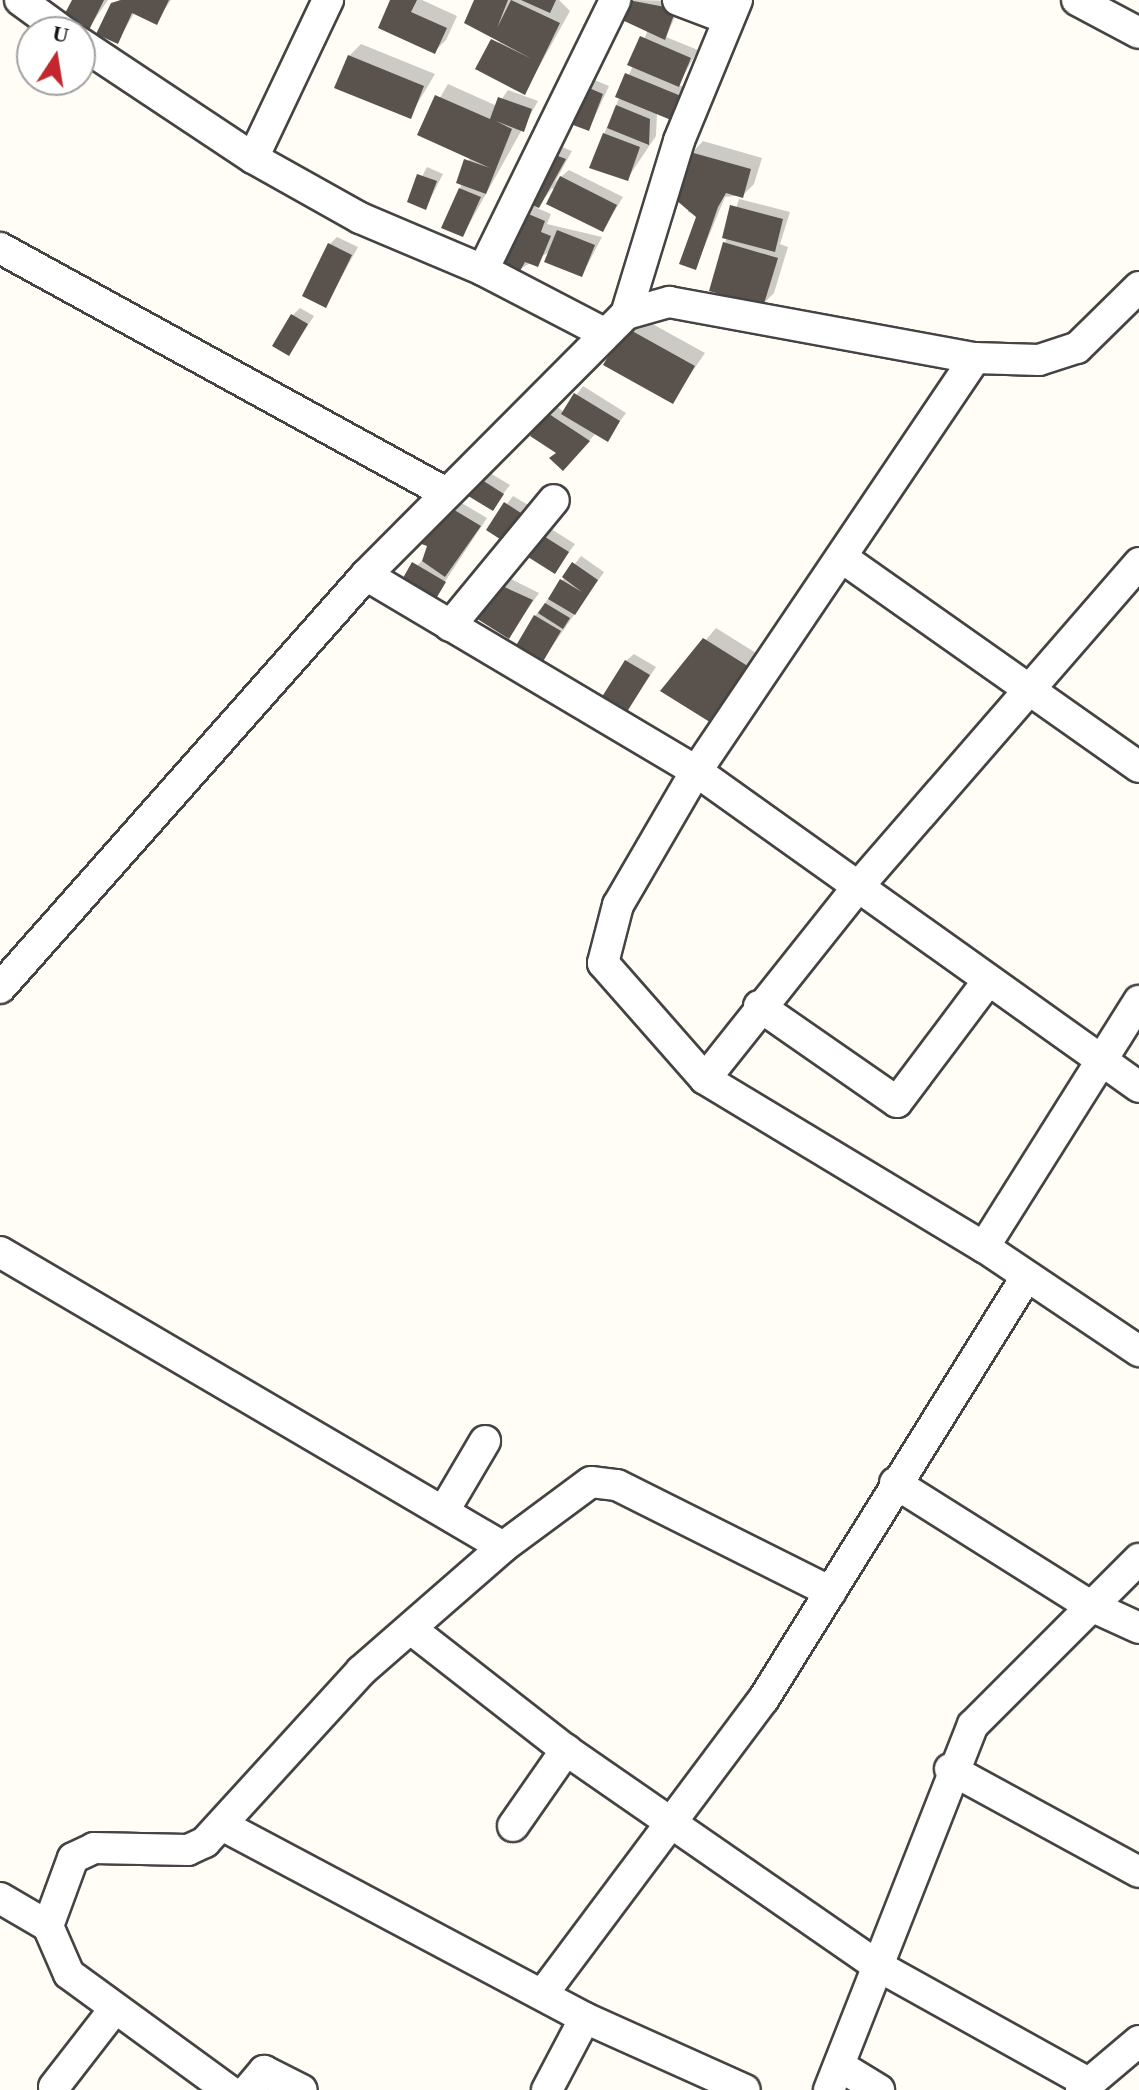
<!DOCTYPE html>
<style>
body{margin:0}
#map{position:relative;width:1139px;height:2090px;overflow:hidden;background:#fffdf5;font-family:Georgia,serif}
div>[style]{position:absolute}
.shadow>*{inset:0;background:#0003}
.building>*{inset:0;background:#5a524d}
.roads{filter:drop-shadow(2px 0 #444) drop-shadow(-2px 0 #444) drop-shadow(0 2px #444) drop-shadow(0 -2px #444)}
.minor>*{height:30px;margin:-15px;padding:0 15px;transform-origin:15px;border-radius:15px;background:#fff}
span{translate:-50% -50%;white-space:nowrap;text-align:center;line-height:1.15;-webkit-text-stroke:8px #fff;paint-order:stroke}
.north{position:absolute;left:16px;top:16px;width:80px;height:80px;box-sizing:border-box;background:#fff;border:2px solid #a0a0a0;border-radius:50%;rotate:12deg;font-size:22px;font-weight:700;line-height:32px;text-align:center;color:#111}
.north::after{content:'';display:block;margin:auto;width:28px;height:36px;background:#c4262e;clip-path:polygon(50% 0,100% 100%,50% 72%,0 100%)}
</style>
<div id="map">
<div class="shadow">
<div style="clip-path:polygon(74px 0,108px 0,88px 29px)"></div>
<div style="clip-path:polygon(119px 0,171px 0,156px 22px,135px 12px,117px 42px,99px 34px)"></div>
<div style="clip-path:polygon(393px 0,422px 0,457px 16px,446px 40px,435px 51px)"></div>
<div style="clip-path:polygon(477px 0,559px 0,570px 11px,525px 92px)"></div>
<div style="clip-path:polygon(630px 0,682px 1px,666px 37px,698px 50px,678px 85px,687px 88px,678px 110px,670px 118px,657px 112px,656px 136px,627px 179px,604px 134px,648px 30px,623px 18px)"></div>
<div style="clip-path:polygon(361px 44px,435px 74px,410px 116px,349px 56px)"></div>
<div style="clip-path:polygon(585px 76px,609px 86px,589px 129px)"></div>
<div style="clip-path:polygon(448px 84px,497px 106px,508px 90px,538px 101px,463px 235px,460px 189px,470px 157px,419px 134px)"></div>
<div style="clip-path:polygon(703px 141px,762px 158px,754px 184px,743px 195px,725px 197px,696px 267px,698px 215px,688px 212px,692px 153px)"></div>
<div style="clip-path:polygon(554px 144px,572px 151px,555px 182px,569px 170px,623px 197px,603px 230px,552px 188px,537px 208px,551px 214px,547px 224px,602px 237px,582px 275px,551px 251px,520px 269px,500px 261px)"></div>
<div style="clip-path:polygon(427px 167px,443px 174px,426px 207px,409px 201px)"></div>
<div style="clip-path:polygon(739px 199px,790px 212px,780px 244px,788px 247px,774px 293px,762px 305px,725px 243px)"></div>
<div style="clip-path:polygon(337px 237px,358px 247px,326px 305px,330px 244px)"></div>
<div style="clip-path:polygon(300px 308px,314px 316px,289px 354px,293px 315px)"></div>
<div style="clip-path:polygon(638px 316px,705px 353px,672px 401px,606px 364px)"></div>
<div style="clip-path:polygon(583px 386px,626px 413px,607px 439px,596px 433px,571px 461px,558px 452px,548px 413px,556px 406px,564px 412px)"></div>
<div style="clip-path:polygon(480px 467px,510px 485px,492px 508px,463px 490px)"></div>
<div style="clip-path:polygon(513px 496px,530px 506px,513px 533px,488px 529px)"></div>
<div style="clip-path:polygon(455px 499px,487px 518px,436px 595px,405px 577px,425px 558px)"></div>
<div style="clip-path:polygon(551px 529px,575px 544px,554px 572px,530px 556px)"></div>
<div style="clip-path:polygon(581px 556px,604px 572px,537px 668px,535px 616px)"></div>
<div style="clip-path:polygon(501px 574px,539px 593px,509px 636px)"></div>
<div style="clip-path:polygon(716px 628px,764px 658px,713px 722px,663px 690px)"></div>
<div style="clip-path:polygon(634px 654px,656px 667px,625px 713px,626px 661px)"></div>
</div>
<div class="building">
<div style="clip-path:polygon(72px 0,104px 0,88px 32px,62px 19px)"></div>
<div style="clip-path:polygon(121px 0,169px 0,157px 25px,132px 13px,118px 44px,96px 34px,111px 3px)"></div>
<div style="clip-path:polygon(390px 0,417px 0,411px 12px,447px 28px,435px 54px,378px 28px)"></div>
<div style="clip-path:polygon(474px 0,508px 0,497px 28px,511px 0,560px 23px,525px 95px,475px 69px,491px 39px,532px 59px,464px 23px)"></div>
<div style="clip-path:polygon(521px 0,556px 0,550px 13px)"></div>
<div style="clip-path:polygon(628px 0,676px 9px,665px 40px,620px 19px)"></div>
<div style="clip-path:polygon(640px 36px,691px 58px,679px 87px,627px 65px)"></div>
<div style="clip-path:polygon(348px 55px,424px 86px,411px 119px,334px 88px)"></div>
<div style="clip-path:polygon(625px 73px,681px 96px,671px 120px,615px 97px)"></div>
<div style="clip-path:polygon(575px 82px,603px 94px,589px 131px,560px 120px)"></div>
<div style="clip-path:polygon(435px 95px,490px 119px,498px 97px,532px 109px,524px 132px,496px 121px,512px 129px,486px 194px,456px 183px,464px 159px,490px 168px,417px 135px)"></div>
<div style="clip-path:polygon(616px 105px,650px 119px,649px 145px,607px 128px)"></div>
<div style="clip-path:polygon(603px 133px,640px 147px,628px 181px,589px 168px)"></div>
<div style="clip-path:polygon(545px 151px,566px 159px,539px 208px,518px 198px)"></div>
<div style="clip-path:polygon(690px 152px,751px 169px,743px 198px,726px 193px,718px 207px,696px 270px,679px 264px,696px 217px,676px 200px)"></div>
<div style="clip-path:polygon(417px 174px,437px 181px,426px 210px,407px 202px)"></div>
<div style="clip-path:polygon(560px 176px,617px 205px,603px 232px,546px 204px)"></div>
<div style="clip-path:polygon(459px 188px,481px 197px,463px 237px,441px 228px)"></div>
<div style="clip-path:polygon(730px 205px,783px 219px,775px 252px,722px 238px)"></div>
<div style="clip-path:polygon(519px 210px,545px 221px,541px 232px,551px 236px,538px 267px,525px 262px,520px 271px,497px 262px)"></div>
<div style="clip-path:polygon(557px 230px,595px 245px,582px 277px,544px 262px)"></div>
<div style="clip-path:polygon(723px 242px,778px 258px,763px 307px,709px 291px)"></div>
<div style="clip-path:polygon(328px 243px,352px 255px,326px 308px,302px 296px)"></div>
<div style="clip-path:polygon(291px 314px,308px 324px,289px 356px,272px 346px)"></div>
<div style="clip-path:polygon(625px 327px,695px 366px,673px 404px,603px 365px)"></div>
<div style="clip-path:polygon(574px 393px,620px 421px,608px 442px,561px 414px)"></div>
<div style="clip-path:polygon(546px 412px,590px 441px,563px 471px,549px 458px,556px 453px,530px 436px)"></div>
<div style="clip-path:polygon(471px 473px,504px 494px,493px 511px,460px 491px)"></div>
<div style="clip-path:polygon(504px 502px,524px 515px,506px 543px,486px 530px)"></div>
<div style="clip-path:polygon(446px 505px,481px 526px,445px 577px,422px 561px,427px 546px,413px 541px)"></div>
<div style="clip-path:polygon(542px 535px,569px 552px,555px 574px,528px 557px)"></div>
<div style="clip-path:polygon(412px 562px,446px 582px,437px 597px,405px 597px,413px 584px,403px 578px)"></div>
<div style="clip-path:polygon(572px 562px,598px 580px,575px 615px,548px 599px,560px 579px,582px 592px,562px 577px)"></div>
<div style="clip-path:polygon(491px 581px,533px 600px,509px 639px,471px 615px)"></div>
<div style="clip-path:polygon(545px 603px,570px 618px,563px 629px,538px 613px)"></div>
<div style="clip-path:polygon(534px 615px,561px 631px,538px 670px,511px 654px)"></div>
<div style="clip-path:polygon(703px 638px,754px 670px,713px 724px,660px 691px)"></div>
<div style="clip-path:polygon(625px 660px,650px 675px,625px 715px,600px 700px)"></div>
</div>
<div class="roads">
<div class="minor">
<div style="left:20px;top:0;width:54px;rotate:36deg"></div>
<div style="left:678px;top:0;width:53px;rotate:20.8deg"></div>
<div style="left:737px;top:0;width:152px;rotate:112.4deg"></div>
<div style="left:679px;top:141px;width:181px;rotate:107deg"></div>
<div style="left:626px;top:314px;width:45px;rotate:-15.6deg"></div>
<div style="left:669px;top:302px;width:311px;rotate:10.4deg"></div>
<div style="left:975px;top:358px;width:64px;rotate:1.8deg"></div>
<div style="left:1039px;top:360px;width:40px;rotate:-18deg"></div>
<div style="left:1077px;top:348px;width:87px;rotate:-44.5deg"></div>
<div style="left:1077px;top:0;width:70px;rotate:28deg"></div>
<div style="left:80px;top:43px;width:208px;rotate:33.6deg"></div>
<div style="left:253px;top:158px;width:123px;rotate:29.3deg"></div>
<div style="left:360px;top:218px;width:134px;rotate:22.9deg"></div>
<div style="left:483px;top:270px;width:301px;rotate:-63.9deg"></div>
<div style="left:253px;top:158px;width:175px;rotate:-64.6deg"></div>
<div style="left:0;top:248px;width:509px;rotate:28.78deg"></div>
<div style="left:483px;top:270px;width:136px;rotate:27.5deg"></div>
<div style="left:975px;top:358px;width:498px;rotate:124deg"></div>
<div style="left:696px;top:771px;width:155px;rotate:120.2deg"></div>
<div style="left:618px;top:905px;width:60px;rotate:104.5deg"></div>
<div style="left:603px;top:963px;width:154px;rotate:48.7deg"></div>
<div style="left:705px;top:1079px;width:326px;rotate:31.1deg"></div>
<div style="left:984px;top:1247px;width:187px;rotate:33.9deg"></div>
<div style="left:844px;top:559px;width:361px;rotate:35.2deg"></div>
<div style="left:366px;top:575px;width:384px;rotate:30.7deg"></div>
<div style="left:696px;top:771px;width:544px;rotate:35.5deg"></div>
<div style="left:450px;top:626px;width:163px;rotate:-50.5deg"></div>
<div style="left:0;top:988px;width:552px;rotate:-48.45deg"></div>
<div style="left:366px;top:575px;width:368px;rotate:-45.1deg"></div>
<div style="left:759px;top:1006px;width:168px;rotate:34.8deg"></div>
<div style="left:897px;top:1102px;width:151px;rotate:-53.1deg"></div>
<div style="left:705px;top:1079px;width:243px;rotate:-51.5deg"></div>
<div style="left:856px;top:889px;width:432px;rotate:-49deg"></div>
<div style="left:984px;top:1247px;width:291px;rotate:-57.8deg"></div>
<div style="left:0;top:1252px;width:583px;rotate:30.39deg"></div>
<div style="left:895px;top:1483px;width:229px;rotate:32.2deg"></div>
<div style="left:1089px;top:1605px;width:55px;rotate:24.7deg"></div>
<div style="left:445px;top:1509px;width:79px;rotate:-59.5deg"></div>
<div style="left:411px;top:1629px;width:197px;rotate:38deg"></div>
<div style="left:566px;top:1750px;width:379px;rotate:34.7deg"></div>
<div style="left:878px;top:1966px;width:240px;rotate:29.1deg"></div>
<div style="left:950px;top:1769px;width:215px;rotate:28.6deg"></div>
<div style="left:222px;top:1825px;width:411px;rotate:28deg"></div>
<div style="left:585px;top:2018px;width:175px;rotate:24.2deg"></div>
<div style="left:513px;top:1826px;width:93px;rotate:-55.1deg"></div>
<div style="left:0;top:1898px;width:56px;rotate:30.3deg"></div>
<div style="left:48px;top:1926px;width:52px;rotate:66.4deg"></div>
<div style="left:69px;top:1974px;width:197px;rotate:36.1deg"></div>
<div style="left:48px;top:1926px;width:72px;rotate:-69.8deg"></div>
<div style="left:73px;top:1858px;width:23px;rotate:-25deg"></div>
<div style="left:94px;top:1848px;width:94px;rotate:1.2deg"></div>
<div style="left:188px;top:1850px;width:19px;rotate:-25deg"></div>
<div style="left:205px;top:1842px;width:231px;rotate:-47.6deg"></div>
<div style="left:361px;top:1671px;width:189px;rotate:-41.1deg"></div>
<div style="left:503px;top:1547px;width:109px;rotate:-36.5deg"></div>
<div style="left:591px;top:1482px;width:26px;rotate:7deg"></div>
<div style="left:617px;top:1485px;width:239px;rotate:26.6deg"></div>
<div style="left:545px;top:1991px;width:364px;rotate:-53.2deg"></div>
<div style="left:763px;top:1700px;width:496px;rotate:-58.1deg"></div>
<div style="left:840px;top:2066px;width:46px;rotate:31.6deg"></div>
<div style="left:54px;top:2087px;width:96px;rotate:-52.2deg"></div>
<div style="left:248px;top:2090px;width:25px;rotate:-50deg"></div>
<div style="left:264px;top:2071px;width:42px;rotate:26.6deg"></div>
<div style="left:547px;top:2090px;width:81px;rotate:-62.2deg"></div>
<div style="left:829px;top:2090px;width:392px;rotate:-68.5deg"></div>
<div style="left:973px;top:1725px;width:235px;rotate:-45deg"></div>
<div style="left:1081px;top:2090px;width:76px;rotate:-40.2deg"></div>
</div>
</div>
<div class="north">U</div>
</div>
